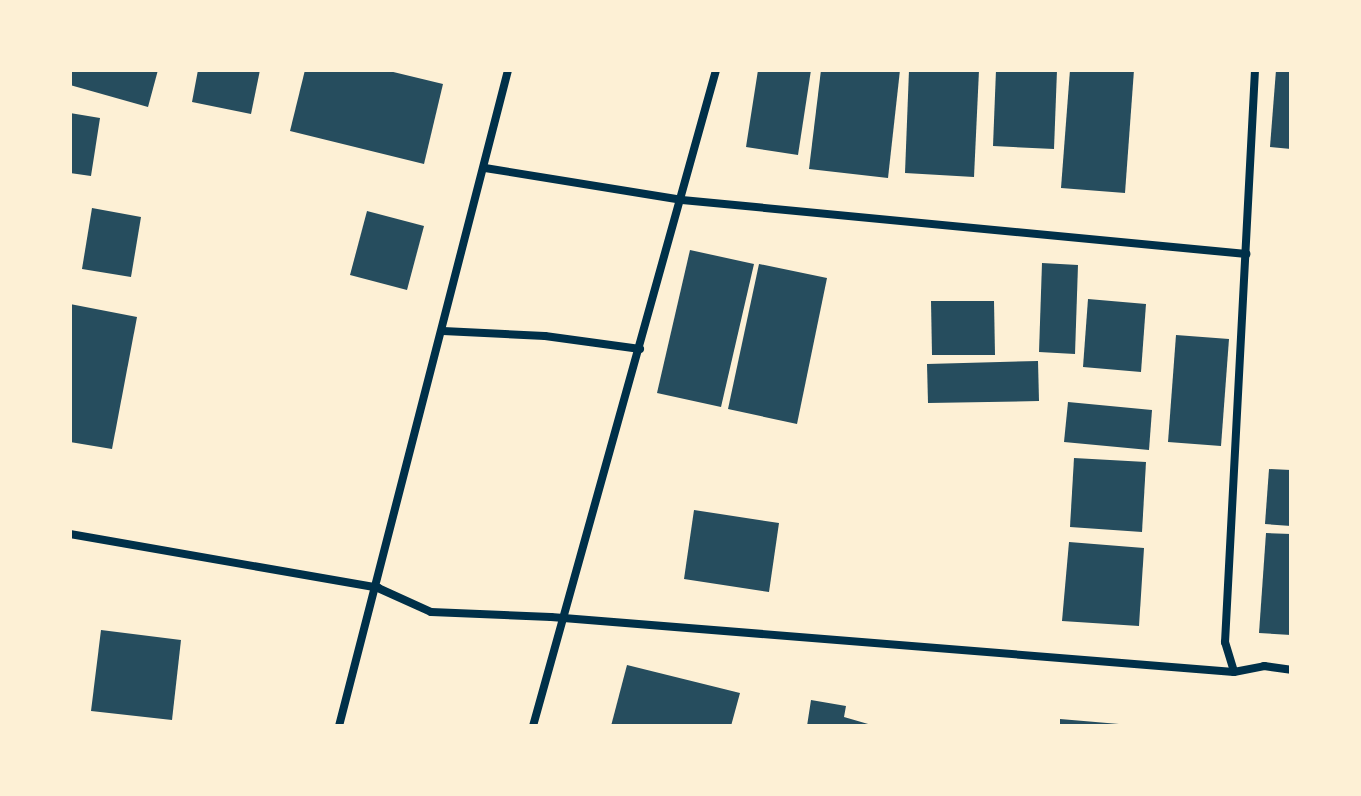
<!DOCTYPE html>
<style>
body{margin:0}
#map{position:relative;width:1361px;height:796px;overflow:hidden;background:#fdf0d5;font-family:Figtree,sans-serif}
div>[style]{position:absolute}
.building>*{inset:0;background:#264d5e}
.minor>*{height:8px;margin:-4px;padding:0 4px;transform-origin:4px;border-radius:4px;background:#003049}
span{translate:-50% -50%;white-space:nowrap;text-align:center;line-height:1.15;-webkit-text-stroke:6px #fdf0d5;paint-order:stroke}
.frame{position:absolute;inset:0;border:72px solid #fdf0d5;pointer-events:none}
</style>
<div id="map">
<div class="building">
<div style="clip-path:polygon(70px 70px,158px 70px,148px 107px,70px 85px)"></div>
<div style="clip-path:polygon(198px 70px,260px 70px,251px 114px,192px 102px)"></div>
<div style="clip-path:polygon(305px 70px,385px 70px,443px 84px,424px 164px,290px 131px)"></div>
<div style="clip-path:polygon(758px 70px,811px 70px,798px 155px,746px 147px)"></div>
<div style="clip-path:polygon(821px 70px,900px 70px,888px 178px,809px 169px)"></div>
<div style="clip-path:polygon(909px 70px,979px 70px,974px 177px,905px 173px)"></div>
<div style="clip-path:polygon(996px 70px,1057px 70px,1054px 149px,993px 146px)"></div>
<div style="clip-path:polygon(1070px 70px,1134px 70px,1125px 193px,1061px 188px)"></div>
<div style="clip-path:polygon(1276px 70px,1291px 70px,1291px 149px,1270px 147px)"></div>
<div style="clip-path:polygon(70px 113px,100px 118px,91px 176px,70px 173px)"></div>
<div style="clip-path:polygon(92px 208px,141px 217px,131px 277px,82px 269px)"></div>
<div style="clip-path:polygon(367px 211px,424px 226px,407px 290px,350px 275px)"></div>
<div style="clip-path:polygon(690px 250px,754px 264px,721px 407px,657px 393px)"></div>
<div style="clip-path:polygon(1042px 263px,1078px 265px,1075px 354px,1039px 352px)"></div>
<div style="clip-path:polygon(759px 264px,827px 278px,797px 424px,728px 409px)"></div>
<div style="clip-path:polygon(1088px 299px,1146px 304px,1141px 372px,1083px 367px)"></div>
<div style="clip-path:polygon(931px 301px,994px 301px,995px 355px,932px 355px)"></div>
<div style="clip-path:polygon(70px 304px,137px 317px,112px 449px,70px 442px)"></div>
<div style="clip-path:polygon(1176px 335px,1229px 339px,1221px 446px,1168px 442px)"></div>
<div style="clip-path:polygon(1038px 361px,1039px 401px,928px 403px,927px 364px)"></div>
<div style="clip-path:polygon(1068px 402px,1152px 410px,1149px 450px,1064px 442px)"></div>
<div style="clip-path:polygon(1074px 458px,1146px 462px,1142px 532px,1070px 527px)"></div>
<div style="clip-path:polygon(1269px 469px,1291px 470px,1291px 526px,1265px 524px)"></div>
<div style="clip-path:polygon(694px 510px,779px 523px,769px 592px,684px 579px)"></div>
<div style="clip-path:polygon(1266px 533px,1291px 534px,1291px 635px,1259px 633px)"></div>
<div style="clip-path:polygon(1069px 542px,1144px 548px,1139px 626px,1062px 621px)"></div>
<div style="clip-path:polygon(101px 630px,181px 640px,172px 720px,91px 711px)"></div>
<div style="clip-path:polygon(627px 665px,740px 693px,731px 726px,611px 726px)"></div>
<div style="clip-path:polygon(811px 700px,846px 706px,844px 717px,875px 726px,807px 726px)"></div>
<div style="clip-path:polygon(1060px 719px,1119px 724px,1118px 726px,1060px 726px)"></div>
</div>
<div class="minor">
<div style="left:1255px;top:70px;width:573px;rotate:93deg"></div>
<div style="left:1225px;top:642px;width:31px;rotate:73deg"></div>
<div style="left:1234px;top:672px;width:31px;rotate:-11deg"></div>
<div style="left:1264px;top:666px;width:27px;rotate:8deg"></div>
<div style="left:485px;top:168px;width:200px;rotate:9.2deg"></div>
<div style="left:682px;top:200px;width:567px;rotate:5.47deg"></div>
<div style="left:443px;top:331px;width:102px;rotate:2.8deg"></div>
<div style="left:545px;top:336px;width:96px;rotate:7.8deg"></div>
<div style="left:70px;top:534px;width:313px;rotate:9.9deg"></div>
<div style="left:378px;top:588px;width:58px;rotate:24.4deg"></div>
<div style="left:431px;top:612px;width:120px;rotate:2.4deg"></div>
<div style="left:551px;top:617px;width:685px;rotate:4.6deg"></div>
<div style="left:339px;top:726px;width:677px;rotate:-75.55deg"></div>
<div style="left:533px;top:726px;width:681px;rotate:-74.41deg"></div>
</div>
<div class="frame"></div>
</div>
